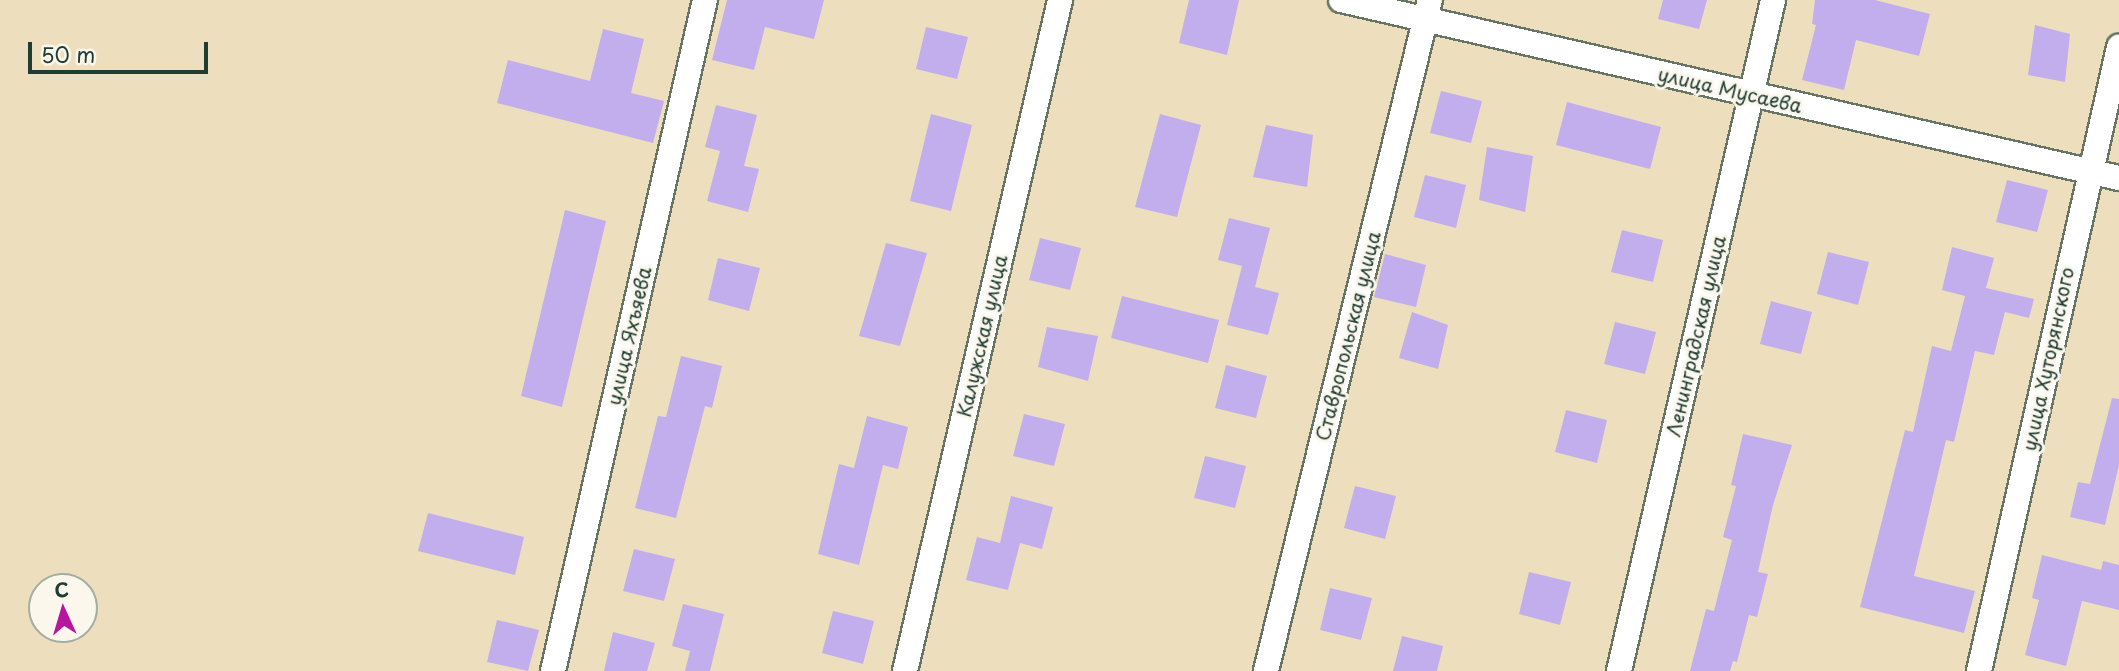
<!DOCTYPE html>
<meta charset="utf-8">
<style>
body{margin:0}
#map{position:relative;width:2119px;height:671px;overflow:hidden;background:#eddfbd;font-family:"Playpen Sans",sans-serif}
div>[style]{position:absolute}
.building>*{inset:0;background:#c3aeed}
.roads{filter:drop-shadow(2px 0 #677664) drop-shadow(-2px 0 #677664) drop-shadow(0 2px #677664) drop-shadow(0 -2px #677664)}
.minor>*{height:24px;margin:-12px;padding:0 12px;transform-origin:12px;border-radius:12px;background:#fff}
span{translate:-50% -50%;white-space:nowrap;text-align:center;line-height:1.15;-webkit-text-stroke:6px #fbf7ec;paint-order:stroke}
.street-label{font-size:19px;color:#1f3d34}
.north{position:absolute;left:28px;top:573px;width:70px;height:70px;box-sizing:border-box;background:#fbf7ec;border:2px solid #a3ada2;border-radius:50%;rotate:356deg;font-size:19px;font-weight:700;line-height:28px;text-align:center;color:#1f3d34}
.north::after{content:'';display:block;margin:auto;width:24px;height:32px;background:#b5179e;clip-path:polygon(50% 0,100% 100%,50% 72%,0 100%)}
.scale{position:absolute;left:28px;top:42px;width:180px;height:32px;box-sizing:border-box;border:4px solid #1f3d34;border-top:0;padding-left:9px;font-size:21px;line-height:24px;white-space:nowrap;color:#1f3d34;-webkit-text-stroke:5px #fbf7ec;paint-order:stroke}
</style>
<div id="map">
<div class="building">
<div style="clip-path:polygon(727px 0,824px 0,814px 39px,765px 27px,754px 70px,712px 60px)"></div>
<div style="clip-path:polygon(1189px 0,1239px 0,1227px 55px,1179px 43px)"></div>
<div style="clip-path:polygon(1663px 0,1707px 0,1699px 29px,1658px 19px)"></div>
<div style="clip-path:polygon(1815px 0,1875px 0,1930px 14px,1919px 56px,1856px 40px,1844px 90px,1802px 80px,1816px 25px,1812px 24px)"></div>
<div style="clip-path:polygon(2035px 25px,2070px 34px,2065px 82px,2028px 75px)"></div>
<div style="clip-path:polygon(926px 27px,968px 37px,957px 79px,916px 69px)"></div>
<div style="clip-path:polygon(603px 29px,644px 39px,631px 93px,664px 101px,653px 143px,497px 103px,508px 60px,590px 81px)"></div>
<div style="clip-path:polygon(1441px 91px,1482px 101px,1471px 143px,1430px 133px)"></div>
<div style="clip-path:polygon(1567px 102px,1661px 127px,1650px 169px,1556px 145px)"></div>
<div style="clip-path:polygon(716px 105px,757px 115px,744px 166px,759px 169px,748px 212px,707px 201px,720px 151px,705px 147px)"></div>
<div style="clip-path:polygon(931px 114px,972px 125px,951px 211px,910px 201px)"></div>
<div style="clip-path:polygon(1160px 114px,1201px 125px,1177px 217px,1135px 207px)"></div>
<div style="clip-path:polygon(1266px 125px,1313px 135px,1307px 187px,1253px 177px)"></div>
<div style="clip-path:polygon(1487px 147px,1533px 156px,1525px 212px,1479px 200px)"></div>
<div style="clip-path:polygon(1425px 175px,1466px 185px,1456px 228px,1414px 217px)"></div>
<div style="clip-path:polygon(2007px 180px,2048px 190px,2037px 232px,1996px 222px)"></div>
<div style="clip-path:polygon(565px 210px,606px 221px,562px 407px,521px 396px)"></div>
<div style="clip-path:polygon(1229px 218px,1270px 228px,1255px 287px,1279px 293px,1268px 335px,1227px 325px,1242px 266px,1218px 260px)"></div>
<div style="clip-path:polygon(1622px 230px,1663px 240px,1653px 282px,1611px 272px)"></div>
<div style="clip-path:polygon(1040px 238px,1081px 248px,1070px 290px,1029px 280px)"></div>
<div style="clip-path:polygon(886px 243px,927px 253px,900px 346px,859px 336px)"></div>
<div style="clip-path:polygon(1952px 247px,1994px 258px,1986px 288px,2034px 299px,2029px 318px,2005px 312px,1994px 355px,1975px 351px,1954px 442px,1946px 440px,1914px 576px,1975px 591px,1964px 633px,1860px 607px,1905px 430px,1913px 432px,1932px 346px,1951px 351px,1965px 296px,1942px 290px)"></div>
<div style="clip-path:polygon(1828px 252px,1869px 262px,1858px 305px,1817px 294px)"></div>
<div style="clip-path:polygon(1385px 254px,1426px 265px,1416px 307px,1374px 297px)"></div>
<div style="clip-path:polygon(718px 258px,760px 268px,749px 311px,708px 300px)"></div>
<div style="clip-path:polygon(1122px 296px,1219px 320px,1208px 363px,1111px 338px)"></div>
<div style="clip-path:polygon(1771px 301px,1812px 312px,1801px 354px,1760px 344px)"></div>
<div style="clip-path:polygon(1412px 312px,1448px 325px,1438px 369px,1399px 358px)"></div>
<div style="clip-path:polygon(1615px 322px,1656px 332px,1645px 374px,1604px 364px)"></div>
<div style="clip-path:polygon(1047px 327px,1098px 336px,1088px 381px,1038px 367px)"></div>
<div style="clip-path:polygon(681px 356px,722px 366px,712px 408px,705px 406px,676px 518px,635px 508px,658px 416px,666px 417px)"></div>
<div style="clip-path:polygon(1226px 365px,1267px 376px,1256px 418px,1215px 408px)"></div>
<div style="clip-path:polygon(2112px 398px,2119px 399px,2119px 465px,2105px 525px,2070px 517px,2078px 482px,2090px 484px)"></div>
<div style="clip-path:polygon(1566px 410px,1607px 420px,1597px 463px,1555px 452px)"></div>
<div style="clip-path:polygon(1024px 414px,1065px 424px,1054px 466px,1013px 456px)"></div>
<div style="clip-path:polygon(867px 416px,908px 427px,898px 469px,883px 465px,859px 565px,818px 554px,839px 464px,854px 468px)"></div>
<div style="clip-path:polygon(1743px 434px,1792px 445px,1773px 505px,1758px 572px,1768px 574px,1757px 617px,1749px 615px,1737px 662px,1733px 661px,1730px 671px,1690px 671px,1706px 609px,1714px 611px,1732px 540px,1723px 537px,1736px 486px,1731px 485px)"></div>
<div style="clip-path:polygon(1205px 456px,1246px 466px,1235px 508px,1194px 498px)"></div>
<div style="clip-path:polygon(1355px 486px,1396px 496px,1385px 539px,1344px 528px)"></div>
<div style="clip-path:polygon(1011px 496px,1053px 507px,1042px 549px,1020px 543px,1008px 590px,966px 580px,977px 537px,1000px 543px)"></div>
<div style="clip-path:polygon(428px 513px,524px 537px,515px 575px,418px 551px)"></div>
<div style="clip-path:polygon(634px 549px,675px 559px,664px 601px,623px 591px)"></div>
<div style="clip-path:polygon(2042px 555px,2101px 570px,2103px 561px,2119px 565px,2119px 610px,2082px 601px,2066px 666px,2025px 655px,2039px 600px,2032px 598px)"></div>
<div style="clip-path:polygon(1529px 572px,1571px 582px,1560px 625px,1519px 614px)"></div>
<div style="clip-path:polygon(1330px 588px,1372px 598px,1361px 640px,1320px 630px)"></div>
<div style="clip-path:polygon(683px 604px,724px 614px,710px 671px,685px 671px,690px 651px,672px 646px)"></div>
<div style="clip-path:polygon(833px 611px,874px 621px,863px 664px,822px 653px)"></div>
<div style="clip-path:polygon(497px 620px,539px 630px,528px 671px,487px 662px)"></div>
<div style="clip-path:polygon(613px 632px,655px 643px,647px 671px,604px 671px)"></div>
<div style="clip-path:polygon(1402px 636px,1443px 646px,1437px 671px,1393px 671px)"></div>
</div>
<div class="roads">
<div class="minor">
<div style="left:1341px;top:0;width:798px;rotate:12.89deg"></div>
<div style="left:553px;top:671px;width:688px;rotate:-77.24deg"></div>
<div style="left:905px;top:671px;width:689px;rotate:-76.99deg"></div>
<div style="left:1266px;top:671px;width:691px;rotate:-76.27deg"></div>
<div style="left:1619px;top:671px;width:688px;rotate:-77.07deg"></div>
<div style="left:1979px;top:671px;width:640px;rotate:-77.35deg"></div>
</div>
</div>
<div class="street-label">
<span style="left:1730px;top:90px;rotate:13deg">улица Мусаева</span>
<span style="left:629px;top:336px;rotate:-77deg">улица Яхъяева</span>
<span style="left:982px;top:336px;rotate:-77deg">Калужская улица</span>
<span style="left:1348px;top:336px;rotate:-76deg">Ставропольская улица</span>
<span style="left:1696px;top:336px;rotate:-77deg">Ленинградская улица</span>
<span style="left:2048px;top:359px;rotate:-78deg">улица Хуторянского</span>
</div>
<div class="north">С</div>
<div class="scale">50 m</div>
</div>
